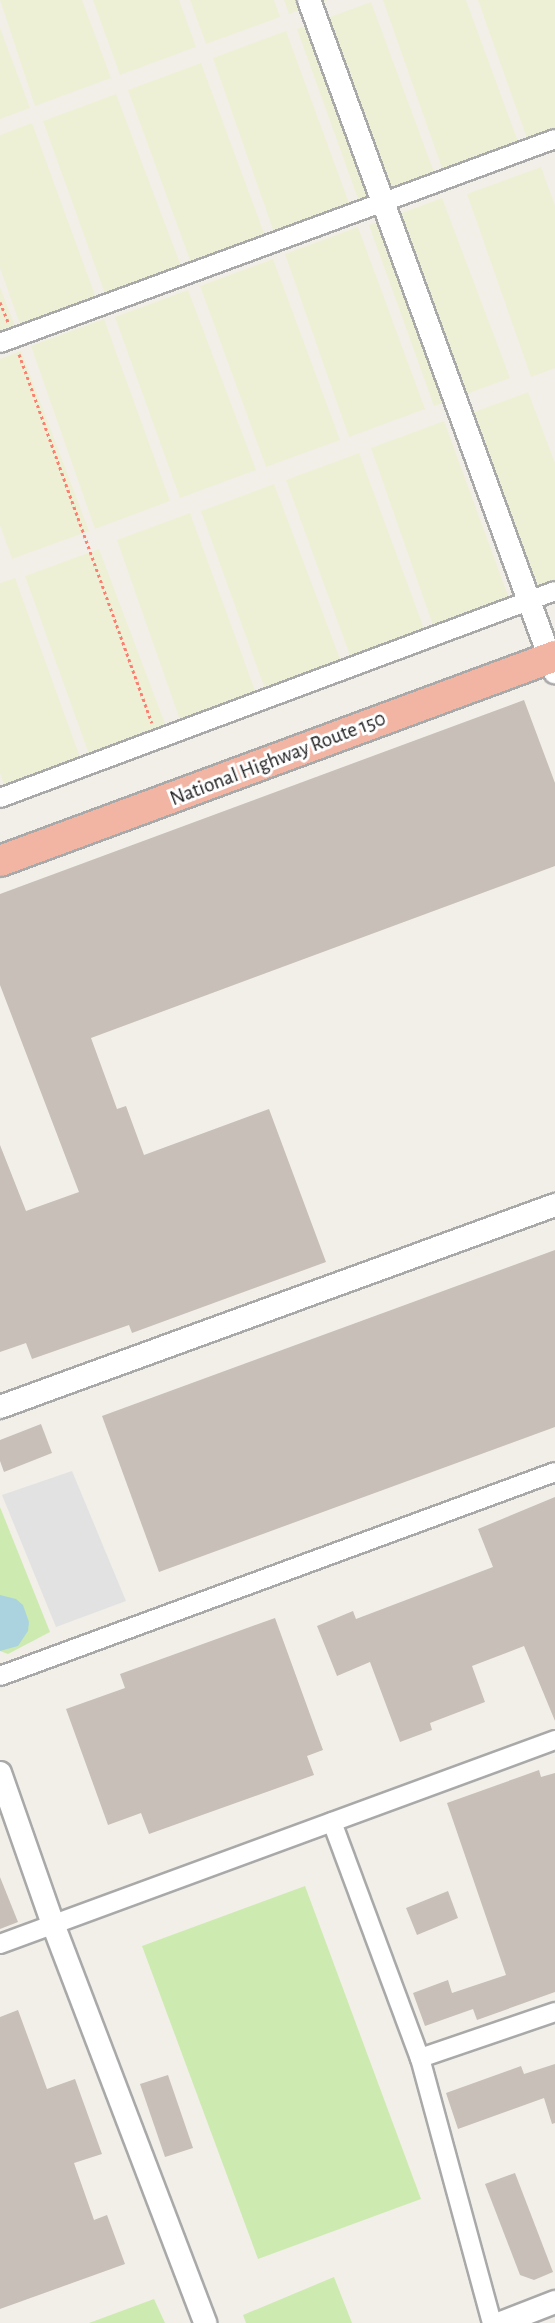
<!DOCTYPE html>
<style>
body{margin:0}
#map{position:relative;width:555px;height:2323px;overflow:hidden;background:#f2efe9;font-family:"Alegreya Sans",sans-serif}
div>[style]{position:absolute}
.farmland>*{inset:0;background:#eef0d5}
.grass>*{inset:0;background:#cdebb0}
.parking>*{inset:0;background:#e2e2e2}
.water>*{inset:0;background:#aad3df}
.building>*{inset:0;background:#c7bfb8}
.path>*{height:3px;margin-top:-1.5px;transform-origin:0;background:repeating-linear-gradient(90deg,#fa8072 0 3px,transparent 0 6px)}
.roads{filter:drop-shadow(2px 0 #a9a9a9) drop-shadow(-2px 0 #a9a9a9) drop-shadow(0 2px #a9a9a9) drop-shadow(0 -2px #a9a9a9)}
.minor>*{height:18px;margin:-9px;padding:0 9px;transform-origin:9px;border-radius:9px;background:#fff}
.tertiary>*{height:22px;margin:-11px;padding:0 11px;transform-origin:11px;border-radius:11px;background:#fff}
.trunk>*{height:30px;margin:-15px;padding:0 15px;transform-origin:15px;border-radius:15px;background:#f2b4a3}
span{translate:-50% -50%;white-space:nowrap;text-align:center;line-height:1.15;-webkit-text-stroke:6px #fff;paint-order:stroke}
.street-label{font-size:21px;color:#222}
</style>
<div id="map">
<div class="farmland">
<div style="clip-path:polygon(0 0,82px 0,111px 78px,35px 106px)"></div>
<div style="clip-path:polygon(93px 0,179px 0,196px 47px,120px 75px)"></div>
<div style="clip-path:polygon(190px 0,274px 0,280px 17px,206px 44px)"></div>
<div style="clip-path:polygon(284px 0,327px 0,289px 14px)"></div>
<div style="clip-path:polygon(383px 0,466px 0,521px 150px,445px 177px)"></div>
<div style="clip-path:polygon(478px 0,555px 0,555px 138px,530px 147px)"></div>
<div style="clip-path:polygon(371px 2px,438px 183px,362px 210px,297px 29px)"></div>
<div style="clip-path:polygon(0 28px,30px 108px,0 119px)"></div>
<div style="clip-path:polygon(286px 31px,353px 214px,277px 241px,213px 58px)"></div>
<div style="clip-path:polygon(201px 63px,268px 244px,194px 271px,128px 90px)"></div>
<div style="clip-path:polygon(116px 94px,184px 274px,108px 302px,43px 121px)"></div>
<div style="clip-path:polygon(32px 123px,99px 306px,23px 333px,0 268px,0 135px)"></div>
<div style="clip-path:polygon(541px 167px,555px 206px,555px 368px,531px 377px,467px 194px)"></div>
<div style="clip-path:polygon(442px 198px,510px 378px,434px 406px,369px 225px)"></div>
<div style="clip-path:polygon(358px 227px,425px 409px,349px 437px,285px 254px)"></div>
<div style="clip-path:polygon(273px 259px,340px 440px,266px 467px,200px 286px)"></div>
<div style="clip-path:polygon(0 287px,17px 331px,0 337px)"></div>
<div style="clip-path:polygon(188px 290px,256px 470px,180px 498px,115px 317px)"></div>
<div style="clip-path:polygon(104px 319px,170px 501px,95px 529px,31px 346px)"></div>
<div style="clip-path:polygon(21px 351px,89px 531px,12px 559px,0 525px,0 359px)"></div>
<div style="clip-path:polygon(528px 392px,555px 463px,555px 588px,520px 600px,455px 419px)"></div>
<div style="clip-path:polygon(444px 421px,511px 604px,435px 631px,371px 448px)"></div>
<div style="clip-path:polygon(359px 453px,426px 634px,352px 661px,286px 480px)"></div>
<div style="clip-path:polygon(274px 484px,342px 664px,266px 692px,201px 511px)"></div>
<div style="clip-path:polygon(190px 513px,257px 696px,181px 723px,117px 540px)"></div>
<div style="clip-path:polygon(99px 549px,167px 729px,90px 757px,25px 576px)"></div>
<div style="clip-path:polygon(15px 578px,81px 760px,5px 788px,0 773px,0 583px)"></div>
</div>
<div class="grass">
<div style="clip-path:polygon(0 1507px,50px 1632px,8px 1654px,0 1651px)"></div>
<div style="clip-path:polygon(305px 1886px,421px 2199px,258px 2259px,142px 1946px)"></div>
<div style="clip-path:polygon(334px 2277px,352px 2323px,246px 2323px,243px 2315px)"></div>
<div style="clip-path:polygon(154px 2299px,165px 2323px,89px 2323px)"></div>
</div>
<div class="parking">
<div style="clip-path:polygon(72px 1471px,126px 1601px,56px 1627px,2px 1495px)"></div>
</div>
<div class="water">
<div style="clip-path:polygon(0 1595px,16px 1599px,23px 1605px,29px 1622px,28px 1631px,18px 1646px,0 1651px)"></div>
</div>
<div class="building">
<div style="clip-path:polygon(524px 700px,555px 783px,555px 866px,91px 1038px,117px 1109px,126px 1106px,144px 1155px,269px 1109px,326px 1262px,132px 1333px,129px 1325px,32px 1359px,26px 1343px,0 1352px,0 1145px,26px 1211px,79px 1192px,0 985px,0 894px)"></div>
<div style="clip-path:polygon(555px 1250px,555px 1427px,159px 1572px,102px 1416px)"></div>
<div style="clip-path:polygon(41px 1424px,52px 1453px,4px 1472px,0 1461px,0 1440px)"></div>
<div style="clip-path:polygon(555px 1497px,555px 1721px,524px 1646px,472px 1666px,485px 1702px,430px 1723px,432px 1730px,400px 1742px,370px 1662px,337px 1676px,317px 1626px,353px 1611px,356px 1619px,493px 1567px,478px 1529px)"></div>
<div style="clip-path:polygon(275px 1618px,323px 1750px,307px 1756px,314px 1775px,149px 1834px,141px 1813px,108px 1825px,66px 1709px,125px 1688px,120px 1674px)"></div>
<div style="clip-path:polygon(539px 1770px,541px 1777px,555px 1773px,555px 1992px,477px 2020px,473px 2009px,425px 2026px,413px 1993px,448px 1980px,452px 1993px,506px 1975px,447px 1803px)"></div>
<div style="clip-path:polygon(0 1877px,18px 1922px,0 1929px)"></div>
<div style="clip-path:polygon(448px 1891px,458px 1918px,417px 1935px,406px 1908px)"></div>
<div style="clip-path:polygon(18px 2010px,47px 2089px,75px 2079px,102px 2154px,74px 2163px,94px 2220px,107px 2215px,125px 2264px,0 2309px,0 2017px)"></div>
<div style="clip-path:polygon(555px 2064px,555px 2123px,552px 2124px,544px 2098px,458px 2129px,446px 2093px,521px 2066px,524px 2074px)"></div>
<div style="clip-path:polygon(168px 2075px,193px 2148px,165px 2157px,140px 2084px)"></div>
<div style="clip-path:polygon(515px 2173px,553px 2272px,534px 2280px,520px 2275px,485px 2184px)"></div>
</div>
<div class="path">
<div style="left:0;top:302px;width:22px;rotate:68deg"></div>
<div style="left:19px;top:354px;width:392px;rotate:70.2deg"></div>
</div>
<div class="roads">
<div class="minor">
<div style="left:0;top:343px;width:591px;rotate:-20.18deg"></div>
<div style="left:0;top:798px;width:592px;rotate:-20.45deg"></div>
<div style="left:0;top:1676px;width:591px;rotate:-20.18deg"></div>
<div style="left:332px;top:1822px;width:252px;rotate:69.6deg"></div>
<div style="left:420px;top:2058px;width:275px;rotate:74.8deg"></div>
<div style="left:0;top:1944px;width:591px;rotate:-20.18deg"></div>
<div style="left:420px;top:2058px;width:143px;rotate:-18.8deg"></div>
</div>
<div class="tertiary">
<div style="left:309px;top:0;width:716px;rotate:69.89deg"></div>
<div style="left:0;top:1407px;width:591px;rotate:-20deg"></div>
<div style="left:0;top:1773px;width:160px;rotate:70.7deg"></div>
<div style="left:53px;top:1924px;width:427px;rotate:69.1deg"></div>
<div style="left:501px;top:2323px;width:58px;rotate:-21.3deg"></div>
</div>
<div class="trunk">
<div style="left:0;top:861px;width:592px;rotate:-20.27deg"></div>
</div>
</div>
<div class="street-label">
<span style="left:278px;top:759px;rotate:-21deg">National Highway Route 150</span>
</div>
</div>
